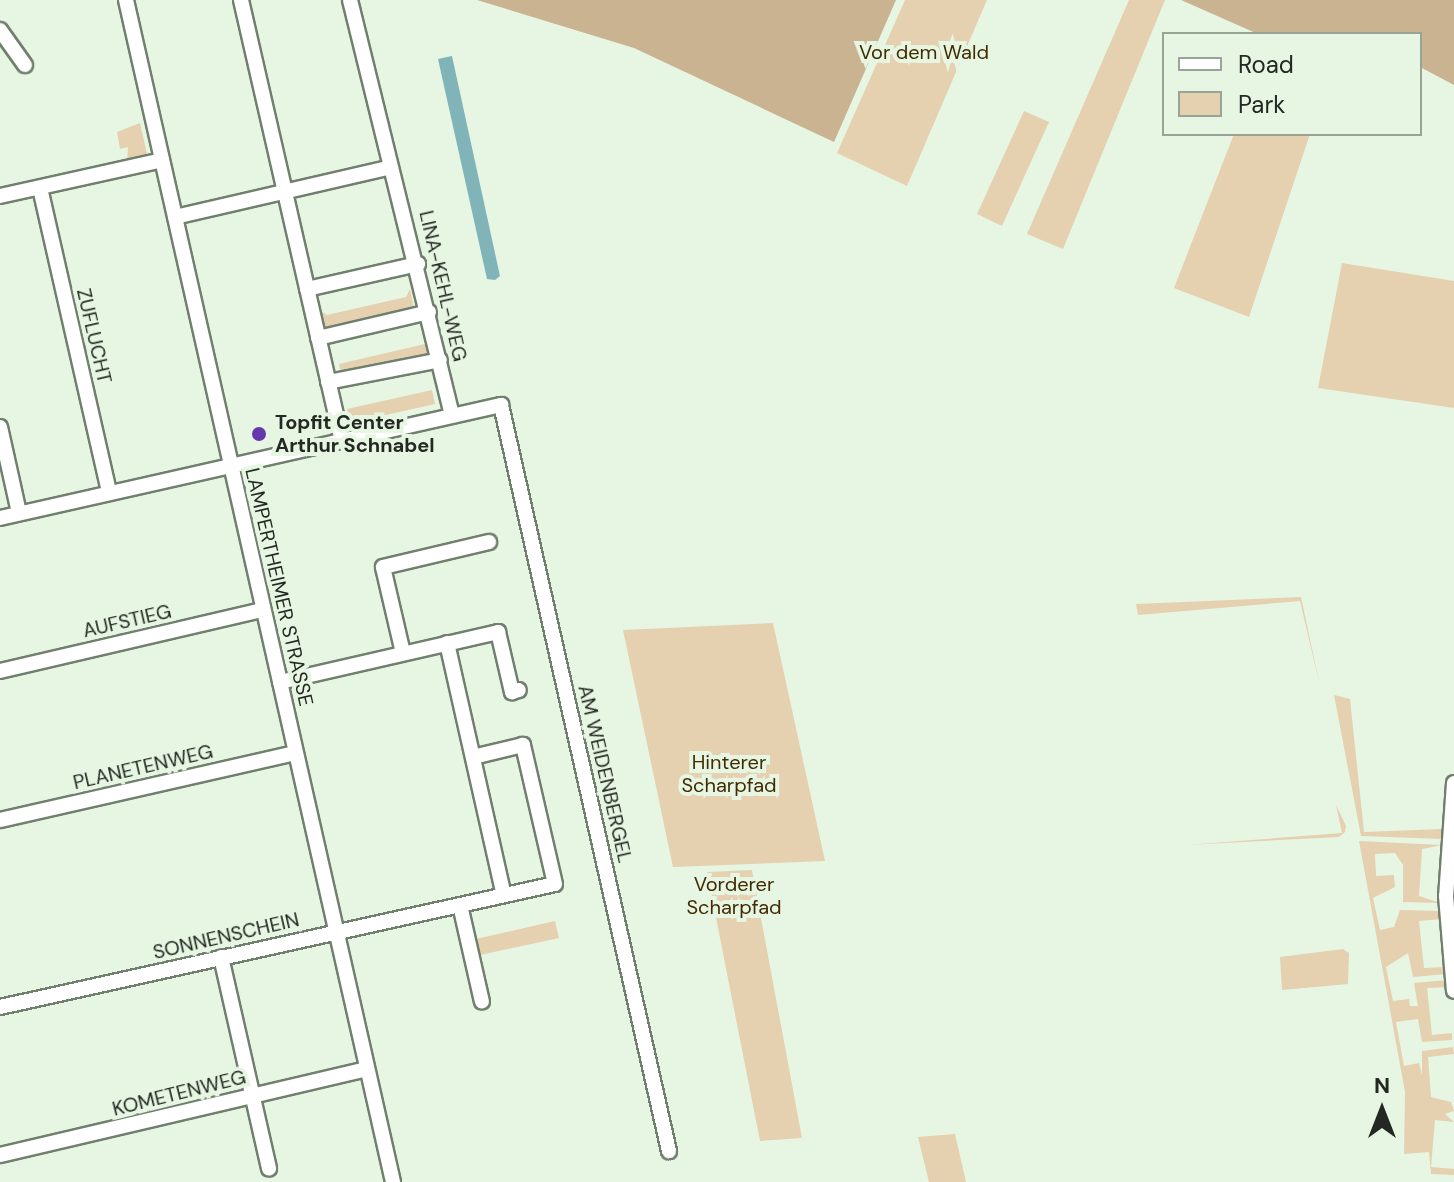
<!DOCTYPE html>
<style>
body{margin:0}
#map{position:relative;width:1454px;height:1182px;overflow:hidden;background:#e6f6e3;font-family:"DM Sans",sans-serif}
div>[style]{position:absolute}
.green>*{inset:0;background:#e5d0b0}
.forest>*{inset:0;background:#c9b390}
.water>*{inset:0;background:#81b4b8}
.roads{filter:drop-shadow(2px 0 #707f6e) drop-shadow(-2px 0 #707f6e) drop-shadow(0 2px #707f6e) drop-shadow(0 -2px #707f6e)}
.minor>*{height:14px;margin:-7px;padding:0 7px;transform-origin:7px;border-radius:7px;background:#fff}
.dots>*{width:22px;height:22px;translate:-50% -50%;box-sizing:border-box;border:4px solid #e6f6e3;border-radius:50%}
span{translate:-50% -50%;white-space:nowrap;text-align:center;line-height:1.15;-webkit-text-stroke:8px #e6f6e3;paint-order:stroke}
.park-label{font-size:20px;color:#412b00}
.street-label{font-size:20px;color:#232922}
.poi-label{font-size:20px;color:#232922;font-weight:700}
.left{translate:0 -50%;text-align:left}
.legend{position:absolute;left:1162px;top:32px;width:260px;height:104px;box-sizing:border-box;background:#e6f6e3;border:2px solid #98a496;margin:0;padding:10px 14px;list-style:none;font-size:24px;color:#232922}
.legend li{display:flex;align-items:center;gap:16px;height:40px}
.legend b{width:40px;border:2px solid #98a496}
.north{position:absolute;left:1342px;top:1070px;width:80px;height:80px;-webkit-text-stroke:6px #e6f6e3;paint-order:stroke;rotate:0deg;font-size:22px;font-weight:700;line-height:32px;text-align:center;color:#232922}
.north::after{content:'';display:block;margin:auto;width:28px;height:36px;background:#232922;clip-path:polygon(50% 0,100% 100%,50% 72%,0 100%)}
</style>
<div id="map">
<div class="green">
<div style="clip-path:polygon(905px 0,987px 0,907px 186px,837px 153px)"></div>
<div style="clip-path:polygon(1129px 0,1165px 0,1063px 249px,1027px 234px)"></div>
<div style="clip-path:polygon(1024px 111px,1049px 122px,1002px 226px,977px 214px)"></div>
<div style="clip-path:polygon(140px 123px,148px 158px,127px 163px,128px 147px,120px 149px,117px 132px)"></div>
<div style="clip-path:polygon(1234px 134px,1310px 134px,1249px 317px,1174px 288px)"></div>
<div style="clip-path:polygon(1342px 263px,1454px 281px,1454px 408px,1318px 388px)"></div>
<div style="clip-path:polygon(410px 289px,414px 308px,323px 329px,319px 310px,327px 315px,406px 297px)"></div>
<div style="clip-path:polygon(428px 337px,433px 356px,342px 377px,339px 364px,425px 344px)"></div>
<div style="clip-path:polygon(432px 390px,435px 404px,350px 423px,347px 409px)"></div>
<div style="clip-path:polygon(1301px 597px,1320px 686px,1300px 601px,1138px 615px,1136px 604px)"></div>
<div style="clip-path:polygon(773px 623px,825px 861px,673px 867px,623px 630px)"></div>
<div style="clip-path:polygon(1334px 695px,1350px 699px,1364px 832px,1443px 829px,1442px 839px,1361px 836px)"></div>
<div style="clip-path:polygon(1336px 805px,1346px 826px,1345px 832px,1339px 837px,1186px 845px,1342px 833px)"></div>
<div style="clip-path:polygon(1359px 841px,1442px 845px,1422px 849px,1419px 896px,1440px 903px,1403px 902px,1403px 865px,1395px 853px,1375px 854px,1376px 876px,1394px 875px,1395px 887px,1373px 898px,1380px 930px,1394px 927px,1400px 910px,1440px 911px,1441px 919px,1419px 921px,1424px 968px,1445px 967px,1446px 974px,1413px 977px,1408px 953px,1386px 967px,1393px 1001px,1409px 999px,1410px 1006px,1418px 1006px,1414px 983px,1447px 980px,1447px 987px,1427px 988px,1432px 1035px,1452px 1033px,1452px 1040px,1422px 1042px,1418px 1019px,1396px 1022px,1404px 1066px,1419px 1063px,1422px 1075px,1422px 1051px,1453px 1047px,1454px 1054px,1428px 1057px,1431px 1097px,1451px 1102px,1454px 1111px,1445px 1114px,1454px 1122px,1435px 1120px,1431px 1167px,1454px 1169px,1454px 1175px,1431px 1174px,1429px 1152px,1404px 1154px,1405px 1092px)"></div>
<div style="clip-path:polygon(752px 870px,802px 1138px,760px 1141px,707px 872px)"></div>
<div style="clip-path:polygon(555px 921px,559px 938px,480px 955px,476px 939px)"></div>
<div style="clip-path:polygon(1343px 949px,1349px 953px,1348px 984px,1282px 990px,1280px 957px)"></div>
<div style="clip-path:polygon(955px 1134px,966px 1182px,929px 1182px,918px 1137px)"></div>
</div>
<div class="forest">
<div style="clip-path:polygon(477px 0,896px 0,834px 142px,634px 48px)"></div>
<div style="clip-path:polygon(1181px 0,1454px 0,1454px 85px,1420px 67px,1420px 34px,1258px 34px)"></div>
</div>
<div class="water">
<div style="clip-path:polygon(452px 56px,500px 276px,495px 280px,487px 279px,438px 59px)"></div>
</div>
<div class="roads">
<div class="minor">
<div style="left:126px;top:0;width:1212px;rotate:77.27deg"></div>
<div style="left:241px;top:0;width:452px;rotate:77.1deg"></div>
<div style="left:350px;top:0;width:428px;rotate:76.2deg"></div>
<div style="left:0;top:30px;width:43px;rotate:54.5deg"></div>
<div style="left:40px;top:188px;width:312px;rotate:77.2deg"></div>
<div style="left:0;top:196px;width:166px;rotate:-12.5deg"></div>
<div style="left:175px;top:217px;width:219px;rotate:-13deg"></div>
<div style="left:307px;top:289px;width:114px;rotate:-12.7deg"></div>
<div style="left:318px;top:338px;width:114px;rotate:-13.2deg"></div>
<div style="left:328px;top:382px;width:114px;rotate:-11.1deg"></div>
<div style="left:0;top:427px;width:88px;rotate:77.5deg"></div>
<div style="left:0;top:518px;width:514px;rotate:-12.71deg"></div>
<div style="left:501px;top:405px;width:765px;rotate:77.31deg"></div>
<div style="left:447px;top:643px;width:258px;rotate:77.3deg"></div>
<div style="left:403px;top:653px;width:88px;rotate:-103.1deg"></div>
<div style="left:383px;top:567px;width:109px;rotate:-13.3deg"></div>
<div style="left:0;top:671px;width:270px;rotate:-13.1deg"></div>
<div style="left:280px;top:682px;width:224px;rotate:-12.9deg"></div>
<div style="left:498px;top:632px;width:62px;rotate:76.9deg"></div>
<div style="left:512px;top:692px;width:7px;rotate:-16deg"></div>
<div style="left:1454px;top:783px;width:113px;rotate:94deg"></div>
<div style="left:1446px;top:896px;width:95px;rotate:85.2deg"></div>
<div style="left:0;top:820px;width:303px;rotate:-12.8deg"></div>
<div style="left:460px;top:905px;width:99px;rotate:77.2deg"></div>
<div style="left:221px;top:957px;width:217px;rotate:77.2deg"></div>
<div style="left:0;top:1007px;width:568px;rotate:-12.5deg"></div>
<div style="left:555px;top:884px;width:143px;rotate:-103deg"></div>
<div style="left:523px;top:745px;width:51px;rotate:166.5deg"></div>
<div style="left:0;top:1155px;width:377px;rotate:-13.2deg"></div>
</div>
</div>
<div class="dots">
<div style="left:259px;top:434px;background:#6537af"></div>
</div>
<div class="park-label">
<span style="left:924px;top:52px">Vor dem Wald</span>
<span style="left:729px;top:774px">Hinterer<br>Scharpfad</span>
<span style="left:734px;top:896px">Vorderer<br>Scharpfad</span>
</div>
<div class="street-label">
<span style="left:443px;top:286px;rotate:77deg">LINA-KEHL-WEG</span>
<span style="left:94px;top:336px;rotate:77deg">ZUFLUCHT</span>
<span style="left:279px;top:587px;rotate:77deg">LAMPERTHEIMER STRASSE</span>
<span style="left:127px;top:621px;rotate:-13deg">AUFSTIEG</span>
<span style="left:143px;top:767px;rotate:-13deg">PLANETENWEG</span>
<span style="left:605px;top:774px;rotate:77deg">AM WEIDENBERGEL</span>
<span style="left:226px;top:936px;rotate:-13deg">SONNENSCHEIN</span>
<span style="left:179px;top:1093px;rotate:-14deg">KOMETENWEG</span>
</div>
<div class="poi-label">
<span class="left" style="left:275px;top:434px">Topfit Center<br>Arthur Schnabel</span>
</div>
<ul class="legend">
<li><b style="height:10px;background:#fff"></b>Road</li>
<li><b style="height:22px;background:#e5d0b0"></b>Park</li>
</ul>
<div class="north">N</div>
</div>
